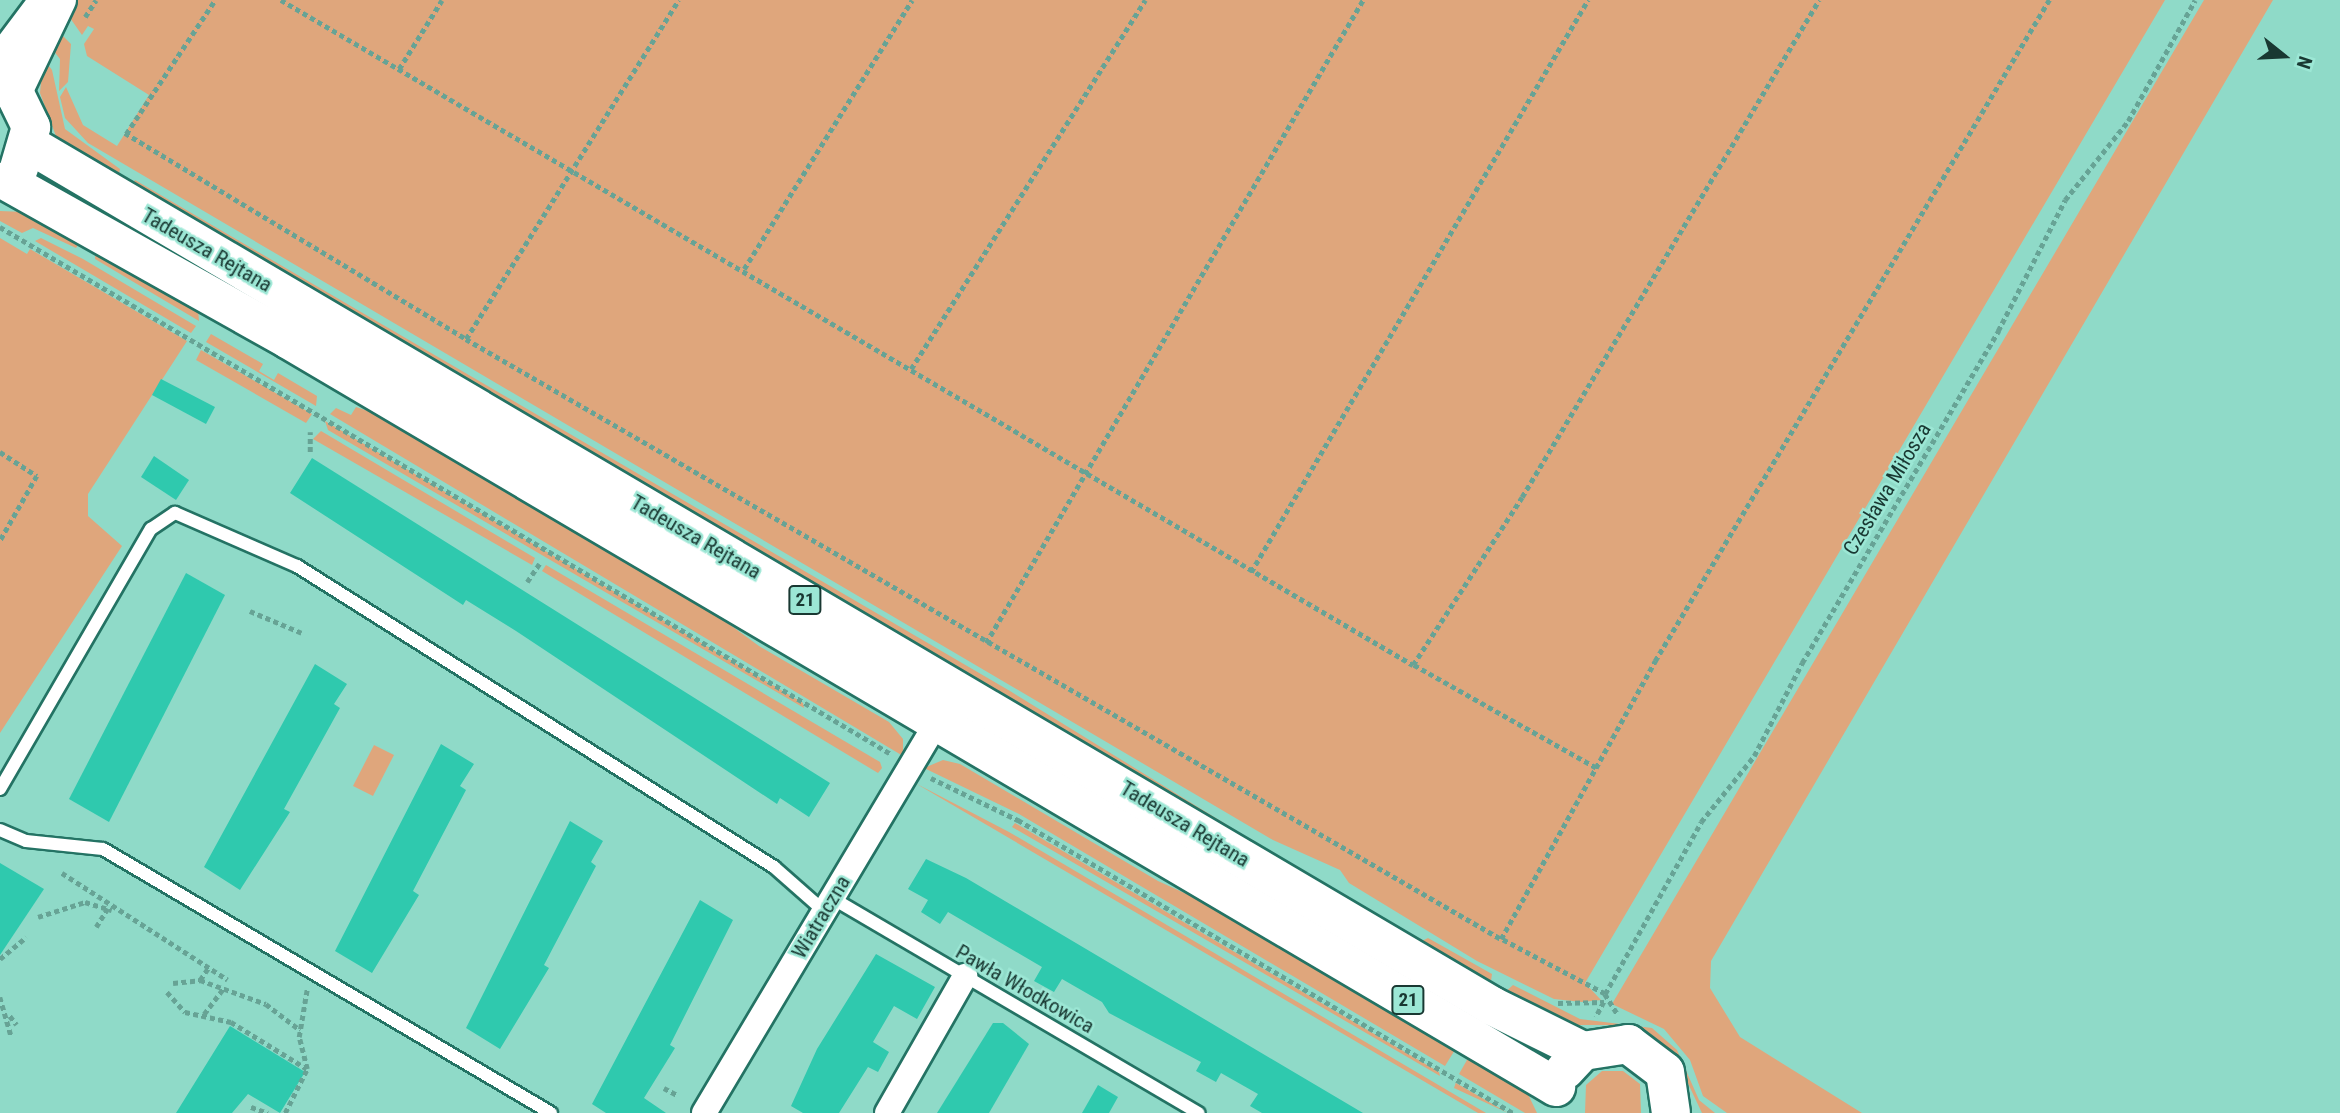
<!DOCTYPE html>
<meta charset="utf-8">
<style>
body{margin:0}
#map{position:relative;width:2340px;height:1113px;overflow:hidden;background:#8fdac8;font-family:"Roboto Condensed",sans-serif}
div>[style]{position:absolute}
.green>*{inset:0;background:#dfa67c}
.building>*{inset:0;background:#2fc9ae}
.path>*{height:4.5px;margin-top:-2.25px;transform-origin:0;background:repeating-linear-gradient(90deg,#67a395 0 5px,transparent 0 8.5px)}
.roads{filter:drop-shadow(2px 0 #247364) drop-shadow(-2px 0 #247364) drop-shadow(0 2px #247364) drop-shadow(0 -2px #247364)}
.service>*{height:12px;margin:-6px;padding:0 6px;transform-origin:6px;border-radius:6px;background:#fff}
.minor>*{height:24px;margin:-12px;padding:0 12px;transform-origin:12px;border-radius:12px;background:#fff}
.tertiary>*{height:32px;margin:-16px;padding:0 16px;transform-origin:16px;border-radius:16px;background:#fff}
.primary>*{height:38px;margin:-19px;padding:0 19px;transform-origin:19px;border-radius:19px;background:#fff}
span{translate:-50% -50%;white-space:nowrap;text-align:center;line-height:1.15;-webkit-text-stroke:5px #9ce7d5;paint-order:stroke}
.shield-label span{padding:2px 5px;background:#9ce7d5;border:2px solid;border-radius:5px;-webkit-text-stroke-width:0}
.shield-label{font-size:19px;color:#193832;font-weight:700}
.street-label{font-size:21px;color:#193832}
.north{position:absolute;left:2249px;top:21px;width:70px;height:70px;-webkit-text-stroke:5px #9ce7d5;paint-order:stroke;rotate:108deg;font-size:19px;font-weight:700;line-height:28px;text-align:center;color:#193832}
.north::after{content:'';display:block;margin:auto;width:24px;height:32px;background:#193832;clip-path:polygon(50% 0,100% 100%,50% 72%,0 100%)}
</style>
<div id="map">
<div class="green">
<div style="clip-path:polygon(71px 0,2165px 0,1585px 983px,1601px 1000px,1582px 1002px,1554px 999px,1477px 961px,1349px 883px,1340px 870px,1273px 840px,88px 143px,65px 118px,60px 97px,66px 87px,83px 125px,117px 146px,149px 95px,87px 56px,84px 44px,94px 29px,88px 26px,82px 35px,68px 15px)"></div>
<div style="clip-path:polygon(2204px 0,2273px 0,1711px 961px,1710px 988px,1740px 1037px,1862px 1113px,1727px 1113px,1703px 1096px,1690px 1060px,1664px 1029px,1612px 1004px)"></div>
<div style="clip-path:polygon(57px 30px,71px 44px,68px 82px,59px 91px,60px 59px,49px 45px)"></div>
<div style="clip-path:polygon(43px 58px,52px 70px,65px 129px,120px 169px,117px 181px,57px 139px,40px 93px)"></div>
<div style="clip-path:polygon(135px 180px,1010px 691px,1240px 833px,130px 188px)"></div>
<div style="clip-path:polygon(0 211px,24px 212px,83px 238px,76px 248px,33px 228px,22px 233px,0 221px)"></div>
<div style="clip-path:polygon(0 238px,27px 254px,30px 249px,187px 341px,88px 494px,88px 516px,122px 546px,0 733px)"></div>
<div style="clip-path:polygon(41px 238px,83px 259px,196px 326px,191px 333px,35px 241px)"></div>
<div style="clip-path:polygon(96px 245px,198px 309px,199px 321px,95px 259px)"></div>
<div style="clip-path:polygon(211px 334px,263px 364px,259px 371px,274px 380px,278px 373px,317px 396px,316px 406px,206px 342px)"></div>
<div style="clip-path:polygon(201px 350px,312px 414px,306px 423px,196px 360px)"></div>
<div style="clip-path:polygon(356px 407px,398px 421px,670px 581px,759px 646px,889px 722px,903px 739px,903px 756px,330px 414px,336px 408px,351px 415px)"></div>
<div style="clip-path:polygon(325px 421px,803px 703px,804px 708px,328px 430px)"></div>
<div style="clip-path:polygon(321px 431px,535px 558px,532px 565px,313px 439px)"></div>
<div style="clip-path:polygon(546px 565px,880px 762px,882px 768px,878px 773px,542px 571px)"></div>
<div style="clip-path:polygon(374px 745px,394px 755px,373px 796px,353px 786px)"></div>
<div style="clip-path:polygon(943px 760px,960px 764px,1158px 881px,1244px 920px,1458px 1045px,1445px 1066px,1019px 814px,924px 768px)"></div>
<div style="clip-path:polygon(915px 783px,1009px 832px,1486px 1113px,1478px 1113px)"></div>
<div style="clip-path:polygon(1015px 823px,1439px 1072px,1440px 1076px,1012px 827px)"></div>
<div style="clip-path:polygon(1428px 938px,1492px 974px,1490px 988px,1420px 942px)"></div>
<div style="clip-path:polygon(1513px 985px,1580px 1019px,1652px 1028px,1677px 1050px,1699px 1100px,1715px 1113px,1702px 1113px,1675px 1056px,1652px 1035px,1619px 1025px,1569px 1025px,1503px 994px)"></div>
<div style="clip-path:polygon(1471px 1053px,1526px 1090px,1537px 1113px,1525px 1113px,1459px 1074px)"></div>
<div style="clip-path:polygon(1602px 1071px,1623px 1071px,1640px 1084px,1641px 1113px,1585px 1113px,1586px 1085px)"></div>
<div style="clip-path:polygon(1456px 1082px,1456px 1083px,1508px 1113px,1454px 1088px)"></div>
</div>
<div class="building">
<div style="clip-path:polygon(161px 379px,215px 407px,206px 424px,152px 395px)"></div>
<div style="clip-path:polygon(154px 456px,189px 480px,176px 500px,141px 477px)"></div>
<div style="clip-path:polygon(312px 458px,830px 783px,809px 817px,780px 798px,777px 804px,516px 631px,466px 600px,463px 605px,290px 493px)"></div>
<div style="clip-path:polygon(186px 573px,225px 595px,109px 822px,69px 799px)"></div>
<div style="clip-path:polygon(315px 664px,347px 684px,334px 704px,340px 708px,284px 809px,290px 812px,240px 890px,204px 867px)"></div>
<div style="clip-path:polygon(441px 744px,474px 764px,460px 786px,466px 790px,413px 891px,419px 895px,372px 973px,335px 951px)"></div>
<div style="clip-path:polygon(570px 821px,603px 841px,591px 862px,596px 866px,544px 965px,549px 968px,500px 1049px,466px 1028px)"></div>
<div style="clip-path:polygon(926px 859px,966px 878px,1363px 1113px,1262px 1113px,1250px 1106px,1258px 1094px,1221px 1073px,1216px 1082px,1196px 1071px,1201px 1062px,1109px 1013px,1102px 1002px,1062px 979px,1054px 992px,1034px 981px,1042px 967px,948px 912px,940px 924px,921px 912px,928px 900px,908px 889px)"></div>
<div style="clip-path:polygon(0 863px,44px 889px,0 955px)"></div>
<div style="clip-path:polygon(700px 900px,733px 920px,670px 1045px,675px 1048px,644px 1098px,666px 1113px,606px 1113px,592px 1104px)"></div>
<div style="clip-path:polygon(876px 954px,935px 987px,917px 1019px,894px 1006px,873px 1042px,889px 1052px,878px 1072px,868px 1067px,839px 1113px,803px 1113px,791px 1106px,817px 1049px)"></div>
<div style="clip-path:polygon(993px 1023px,1003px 1023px,1029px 1044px,989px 1113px,937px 1113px)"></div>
<div style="clip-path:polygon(230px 1026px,305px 1072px,280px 1113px,248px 1094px,232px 1113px,176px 1113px)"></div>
<div style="clip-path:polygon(1098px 1085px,1118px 1097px,1109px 1113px,1082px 1113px)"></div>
</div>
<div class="path">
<div style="left:281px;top:0;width:1313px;rotate:30.43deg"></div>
<div style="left:85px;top:17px;width:20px;rotate:-57deg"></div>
<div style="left:399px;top:69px;width:81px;rotate:-58.1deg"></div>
<div style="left:125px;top:133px;width:398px;rotate:31.1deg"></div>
<div style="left:466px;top:339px;width:1196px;rotate:30.1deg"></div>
<div style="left:126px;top:134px;width:161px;rotate:-56.4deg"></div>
<div style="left:0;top:227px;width:1035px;rotate:30.6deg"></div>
<div style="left:744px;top:269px;width:317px;rotate:-58deg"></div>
<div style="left:466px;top:339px;width:400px;rotate:-57.9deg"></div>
<div style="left:911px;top:369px;width:437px;rotate:-57.6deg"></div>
<div style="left:0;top:452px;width:44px;rotate:33deg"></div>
<div style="left:37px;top:476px;width:75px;rotate:119.6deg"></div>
<div style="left:310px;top:452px;width:20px;rotate:-90deg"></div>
<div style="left:1251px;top:572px;width:664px;rotate:-59.5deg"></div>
<div style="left:527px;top:582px;width:22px;rotate:-56deg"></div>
<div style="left:250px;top:611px;width:56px;rotate:22.9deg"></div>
<div style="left:986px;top:643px;width:745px;rotate:-59.62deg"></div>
<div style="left:1596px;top:768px;width:210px;rotate:-150.6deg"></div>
<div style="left:1413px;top:665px;width:200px;rotate:-57deg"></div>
<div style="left:1522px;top:497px;width:579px;rotate:-59.14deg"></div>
<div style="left:931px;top:778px;width:97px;rotate:25.8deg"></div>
<div style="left:1018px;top:820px;width:575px;rotate:30.62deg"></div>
<div style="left:62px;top:873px;width:197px;rotate:32.8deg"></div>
<div style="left:38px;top:917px;width:49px;rotate:-17.7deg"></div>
<div style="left:85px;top:902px;width:28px;rotate:17deg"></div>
<div style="left:96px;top:927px;width:22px;rotate:-58deg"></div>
<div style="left:0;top:959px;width:34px;rotate:-40deg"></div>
<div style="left:200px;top:980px;width:70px;rotate:20deg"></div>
<div style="left:266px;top:1004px;width:43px;rotate:37.4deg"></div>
<div style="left:173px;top:983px;width:27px;rotate:-6deg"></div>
<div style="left:200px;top:980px;width:14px;rotate:-56deg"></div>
<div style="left:167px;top:992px;width:27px;rotate:48deg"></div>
<div style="left:185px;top:1012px;width:47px;rotate:12.3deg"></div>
<div style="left:231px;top:1022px;width:89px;rotate:31.7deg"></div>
<div style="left:1605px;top:994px;width:118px;rotate:-152.1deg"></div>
<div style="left:1501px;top:939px;width:318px;rotate:-61deg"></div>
<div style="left:1655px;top:661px;width:770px;rotate:-59.2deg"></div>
<div style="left:1605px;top:994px;width:197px;rotate:-60.8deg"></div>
<div style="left:1701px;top:822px;width:85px;rotate:-51.2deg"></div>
<div style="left:1754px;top:756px;width:105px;rotate:-62.7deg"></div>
<div style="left:1802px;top:663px;width:386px;rotate:-59.4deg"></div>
<div style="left:1998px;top:331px;width:147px;rotate:-62.9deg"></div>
<div style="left:2065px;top:200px;width:101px;rotate:-51.4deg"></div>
<div style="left:2128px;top:121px;width:138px;rotate:-61deg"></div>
<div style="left:1605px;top:994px;width:25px;rotate:58deg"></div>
<div style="left:0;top:997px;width:40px;rotate:74deg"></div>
<div style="left:1558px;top:1003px;width:46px;rotate:-1.2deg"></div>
<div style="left:1604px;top:1002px;width:17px;rotate:118deg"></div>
<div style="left:204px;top:1014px;width:31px;rotate:-53deg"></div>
<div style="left:10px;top:1016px;width:11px;rotate:52deg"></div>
<div style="left:664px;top:1088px;width:15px;rotate:28deg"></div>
<div style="left:251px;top:1107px;width:18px;rotate:19deg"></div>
<div style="left:285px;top:1113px;width:49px;rotate:-63.4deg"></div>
<div style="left:307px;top:1069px;width:33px;rotate:-104deg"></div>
<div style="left:299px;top:1037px;width:49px;rotate:-80.5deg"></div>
</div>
<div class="roads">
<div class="service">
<div style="left:0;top:789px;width:301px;rotate:-59.9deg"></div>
<div style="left:151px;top:529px;width:29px;rotate:-34deg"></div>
<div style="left:175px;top:513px;width:133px;rotate:23.5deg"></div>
<div style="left:297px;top:566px;width:564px;rotate:32.25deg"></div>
<div style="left:774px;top:867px;width:67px;rotate:41.3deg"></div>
<div style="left:0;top:830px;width:28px;rotate:23deg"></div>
<div style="left:26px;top:841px;width:77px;rotate:5.9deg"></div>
<div style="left:103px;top:849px;width:520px;rotate:30.51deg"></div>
<div style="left:832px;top:898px;width:425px;rotate:30.4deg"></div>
</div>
<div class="minor">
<div style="left:704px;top:1113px;width:457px;rotate:-59.2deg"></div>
<div style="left:887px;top:1113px;width:158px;rotate:-60.3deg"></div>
</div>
<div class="tertiary">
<div style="left:0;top:61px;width:75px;rotate:-53.1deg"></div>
<div style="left:15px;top:94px;width:104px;rotate:-64.4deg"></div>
</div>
<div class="primary">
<div style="left:0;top:83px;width:19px;rotate:36deg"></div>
<div style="left:15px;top:94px;width:37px;rotate:64deg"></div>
<div style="left:31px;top:127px;width:43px;rotate:106.3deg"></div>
<div style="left:30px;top:145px;width:1697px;rotate:30.49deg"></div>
<div style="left:1492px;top:1006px;width:102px;rotate:26.3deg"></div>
<div style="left:6px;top:181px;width:325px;rotate:29.3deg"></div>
<div style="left:289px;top:340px;width:1471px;rotate:30.52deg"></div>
<div style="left:1565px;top:1070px;width:26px;rotate:-47deg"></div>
<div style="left:1583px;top:1051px;width:46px;rotate:-8.8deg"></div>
<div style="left:1628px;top:1044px;width:46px;rotate:37.1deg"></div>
<div style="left:1665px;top:1072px;width:41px;rotate:81.7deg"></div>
</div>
</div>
<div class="shield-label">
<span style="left:805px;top:600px">21</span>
<span style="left:1408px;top:1000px">21</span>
</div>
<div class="street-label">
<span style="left:207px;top:250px;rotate:30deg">Tadeusza Rejtana</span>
<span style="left:1887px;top:489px;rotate:-59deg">Czesława Miłosza</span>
<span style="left:696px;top:537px;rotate:30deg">Tadeusza Rejtana</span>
<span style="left:1185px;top:824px;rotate:31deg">Tadeusza Rejtana</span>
<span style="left:821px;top:917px;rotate:-59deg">Wiatraczna</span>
<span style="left:1025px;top:989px;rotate:30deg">Pawła Włodkowica</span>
</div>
<div class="north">N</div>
</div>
